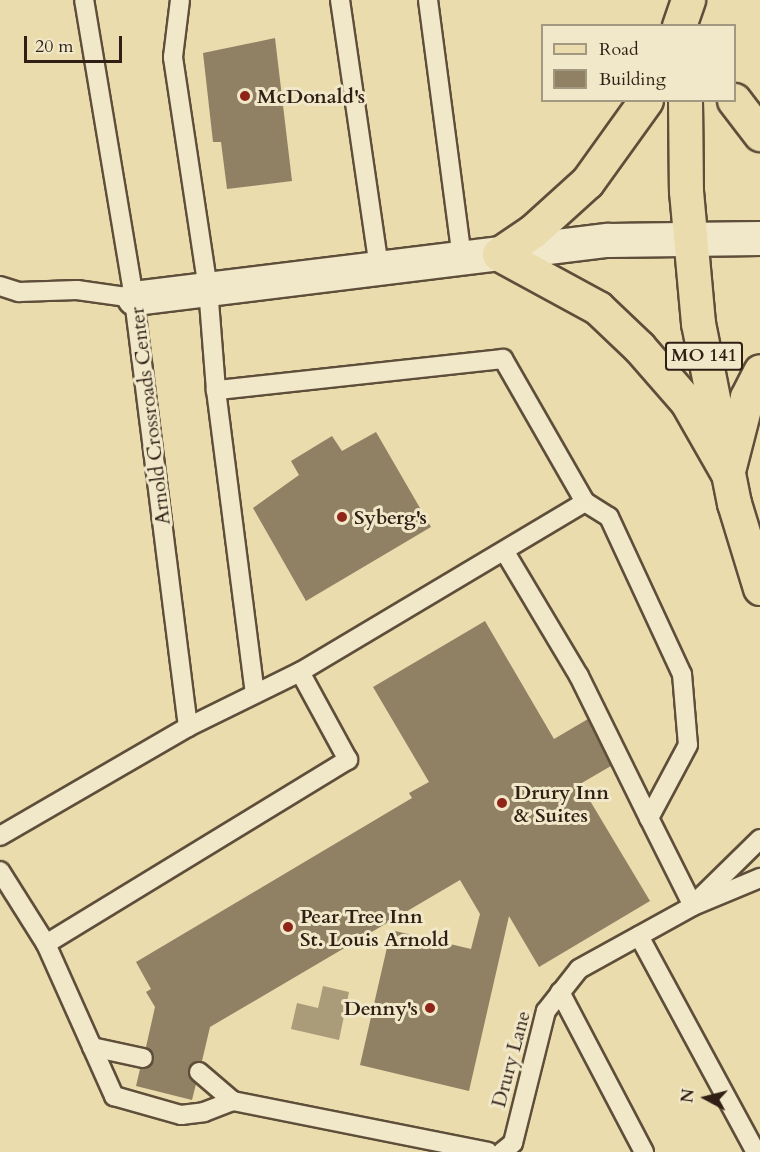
<!DOCTYPE html>
<style>
body{margin:0}
#map{position:relative;width:760px;height:1152px;overflow:hidden;background:#eadcad;font-family:Cardo,serif}
div>[style]{position:absolute}
.water>*{inset:0;background:#aa9c79}
.building>*{inset:0;background:#908164}
.roads{filter:drop-shadow(2px 0 #5e4e3a) drop-shadow(-2px 0 #5e4e3a) drop-shadow(0 2px #5e4e3a) drop-shadow(0 -2px #5e4e3a)}
.lane>*{height:18px;margin:-9px;padding:0 9px;transform-origin:9px;border-radius:9px;background:#f1e8ca}
.street>*{height:33px;margin:-16.5px;padding:0 16.5px;transform-origin:16.5px;border-radius:16.5px;background:#f1e8ca}
.primary>*{height:33px;margin:-16.5px;padding:0 16.5px;transform-origin:16.5px;border-radius:16.5px;background:#eadcad}
.dots>*{width:16px;height:16px;translate:-50% -50%;box-sizing:border-box;border:3px solid #f1e8ca;border-radius:50%}
span{translate:-50% -50%;white-space:nowrap;text-align:center;line-height:1.15;-webkit-text-stroke:6px #f1e8ca;paint-order:stroke}
.shield-label span{padding:2px 4px;background:#f1e8ca;border:2px solid;border-radius:4px;-webkit-text-stroke-width:0}
.shield-label{font-size:18px;color:#2f1f14;font-weight:700}
.poi-label{font-size:20px;color:#2f1f14;font-weight:700}
.left{translate:0 -50%;text-align:left}
.right{translate:-100% -50%;text-align:right}
.street-label{font-size:20px;color:#2f1f14}
.legend{position:absolute;left:541px;top:24px;width:195px;height:78px;box-sizing:border-box;background:#f1e8ca;border:2px solid #a39881;margin:0;padding:8px 10px;list-style:none;font-size:18px;color:#2f1f14}
.legend li{display:flex;align-items:center;gap:12px;height:30px}
.legend b{width:30px;border:2px solid #a39881}
.north{position:absolute;left:676px;top:1068px;width:60px;height:60px;-webkit-text-stroke:4px #f1e8ca;paint-order:stroke;rotate:277deg;font-size:16px;font-weight:700;line-height:24px;text-align:center;color:#2f1f14}
.north::after{content:'';display:block;margin:auto;width:21px;height:27px;background:#2f1f14;clip-path:polygon(50% 0,100% 100%,50% 72%,0 100%)}
.scale{position:absolute;left:24px;top:36px;width:98px;height:27px;box-sizing:border-box;border:3px solid #2f1f14;border-top:0;padding-left:8px;font-size:18px;line-height:21px;white-space:nowrap;color:#2f1f14;-webkit-text-stroke:4px #f1e8ca;paint-order:stroke}
</style>
<div id="map">
<div class="water">
<div style="clip-path:polygon(323px 986px,349px 992px,339px 1040px,291px 1029px,297px 1003px,318px 1008px)"></div>
</div>
<div class="building">
<div style="clip-path:polygon(275px 38px,292px 181px,227px 189px,221px 142px,213px 142px,203px 53px)"></div>
<div style="clip-path:polygon(376px 432px,431px 527px,306px 601px,253px 508px,299px 475px,291px 461px,332px 436px,342px 451px)"></div>
<div style="clip-path:polygon(485px 621px,554px 739px,588px 719px,611px 766px,580px 784px,650px 901px,539px 967px,509px 916px,469px 1091px,360px 1065px,391px 930px,471px 949px,480px 914px,460px 880px,210px 1027px,202px 1061px,188px 1069px,196px 1084px,192px 1100px,136px 1086px,140px 1069px,154px 1061px,146px 1047px,155px 1007px,146px 992px,151px 989px,136px 962px,412px 798px,409px 793px,429px 782px,373px 687px)"></div>
</div>
<div class="roads">
<div class="lane">
<div style="left:340px;top:0;width:271px;rotate:81.7deg"></div>
<div style="left:428px;top:0;width:260px;rotate:82.5deg"></div>
<div style="left:0;top:286px;width:20px;rotate:18deg"></div>
<div style="left:19px;top:292px;width:58px;rotate:-2deg"></div>
<div style="left:77px;top:290px;width:58px;rotate:8deg"></div>
<div style="left:216px;top:390px;width:306px;rotate:82.7deg"></div>
<div style="left:585px;top:502px;width:28px;rotate:32deg"></div>
<div style="left:609px;top:517px;width:173px;rotate:65.1deg"></div>
<div style="left:682px;top:674px;width:71px;rotate:85.2deg"></div>
<div style="left:688px;top:745px;width:83px;rotate:118.1deg"></div>
<div style="left:649px;top:818px;width:98px;rotate:63.4deg"></div>
<div style="left:505px;top:552px;width:144px;rotate:59.2deg"></div>
<div style="left:579px;top:676px;width:158px;rotate:63.8deg"></div>
<div style="left:188px;top:727px;width:125px;rotate:-26.2deg"></div>
<div style="left:0;top:836px;width:217px;rotate:-30.1deg"></div>
<div style="left:188px;top:727px;width:432px;rotate:-97.2deg"></div>
<div style="left:134px;top:298px;width:302px;rotate:-99.5deg"></div>
<div style="left:0;top:871px;width:86px;rotate:57.8deg"></div>
<div style="left:46px;top:944px;width:167px;rotate:65.9deg"></div>
<div style="left:114px;top:1096px;width:70px;rotate:15.8deg"></div>
<div style="left:181px;top:1115px;width:23px;rotate:-7deg"></div>
<div style="left:204px;top:1112px;width:31px;rotate:-21deg"></div>
<div style="left:700px;top:898px;width:84px;rotate:-44.5deg"></div>
<div style="left:639px;top:936px;width:246px;rotate:61.6deg"></div>
<div style="left:46px;top:944px;width:354px;rotate:-31.4deg"></div>
<div style="left:348px;top:760px;width:100px;rotate:-118.6deg"></div>
<div style="left:300px;top:672px;width:332px;rotate:-30.8deg"></div>
<div style="left:585px;top:502px;width:165px;rotate:-119.8deg"></div>
<div style="left:503px;top:359px;width:289px;rotate:173.8deg"></div>
<div style="left:216px;top:390px;width:101px;rotate:-94.5deg"></div>
<div style="left:208px;top:289px;width:235px;rotate:-98.6deg"></div>
<div style="left:173px;top:57px;width:57px;rotate:-83deg"></div>
<div style="left:560px;top:992px;width:181px;rotate:62.3deg"></div>
<div style="left:92px;top:1047px;width:52px;rotate:12.2deg"></div>
<div style="left:199px;top:1072px;width:45px;rotate:40.5deg"></div>
<div style="left:233px;top:1101px;width:260px;rotate:11.3deg"></div>
<div style="left:502px;top:1152px;width:14px;rotate:-39deg"></div>
<div style="left:513px;top:1143px;width:136px;rotate:-76deg"></div>
<div style="left:546px;top:1011px;width:53px;rotate:-51.8deg"></div>
<div style="left:579px;top:969px;width:130px;rotate:-28.9deg"></div>
<div style="left:693px;top:906px;width:73px;rotate:-22.7deg"></div>
</div>
<div class="street">
<div style="left:134px;top:298px;width:478px;rotate:-7deg"></div>
<div style="left:608px;top:240px;width:152px;rotate:-0.8deg"></div>
</div>
<div class="primary">
<div style="left:679px;top:26px;width:28px;rotate:-71deg"></div>
<div style="left:646px;top:100px;width:101px;rotate:125.7deg"></div>
<div style="left:587px;top:182px;width:73px;rotate:137.8deg"></div>
<div style="left:533px;top:231px;width:41px;rotate:145.9deg"></div>
<div style="left:499px;top:254px;width:113px;rotate:28.6deg"></div>
<div style="left:598px;top:308px;width:57px;rotate:43.6deg"></div>
<div style="left:639px;top:347px;width:73px;rotate:48.9deg"></div>
<div style="left:687px;top:402px;width:81px;rotate:60.3deg"></div>
<div style="left:685px;top:100px;width:91px;rotate:89.4deg"></div>
<div style="left:686px;top:191px;width:133px;rotate:84.8deg"></div>
<div style="left:698px;top:323px;width:184px;rotate:78.7deg"></div>
<div style="left:734px;top:503px;width:89px;rotate:73deg"></div>
<div style="left:734px;top:100px;width:43px;rotate:52.6deg"></div>
<div style="left:729px;top:467px;width:72px;rotate:-75.6deg"></div>
<div style="left:747px;top:397px;width:29px;rotate:-63deg"></div>
</div>
</div>
<div class="dots">
<div style="left:245px;top:96px;background:#8f2418"></div>
<div style="left:342px;top:517px;background:#8f2418"></div>
<div style="left:502px;top:803px;background:#8f2418"></div>
<div style="left:288px;top:927px;background:#8f2418"></div>
<div style="left:430px;top:1008px;background:#8f2418"></div>
</div>
<div class="shield-label">
<span style="left:704px;top:356px">MO 141</span>
</div>
<div class="poi-label">
<span class="left" style="left:257px;top:96px">McDonald's</span>
<span class="left" style="left:354px;top:517px">Syberg's</span>
<span class="left" style="left:514px;top:804px">Drury Inn<br>&amp; Suites</span>
<span class="left" style="left:300px;top:928px">Pear Tree Inn<br>St. Louis Arnold</span>
<span class="right" style="left:418px;top:1008px">Denny's</span>
</div>
<div class="street-label">
<span style="left:150px;top:416px;rotate:-97deg">Arnold Crossroads Center</span>
<span style="left:511px;top:1059px;rotate:-75deg">Drury Lane</span>
</div>
<ul class="legend">
<li><b style="height:8px;background:#eadcad"></b>Road</li>
<li><b style="height:16px;background:#908164"></b>Building</li>
</ul>
<div class="north">N</div>
<div class="scale">20 m</div>
</div>
